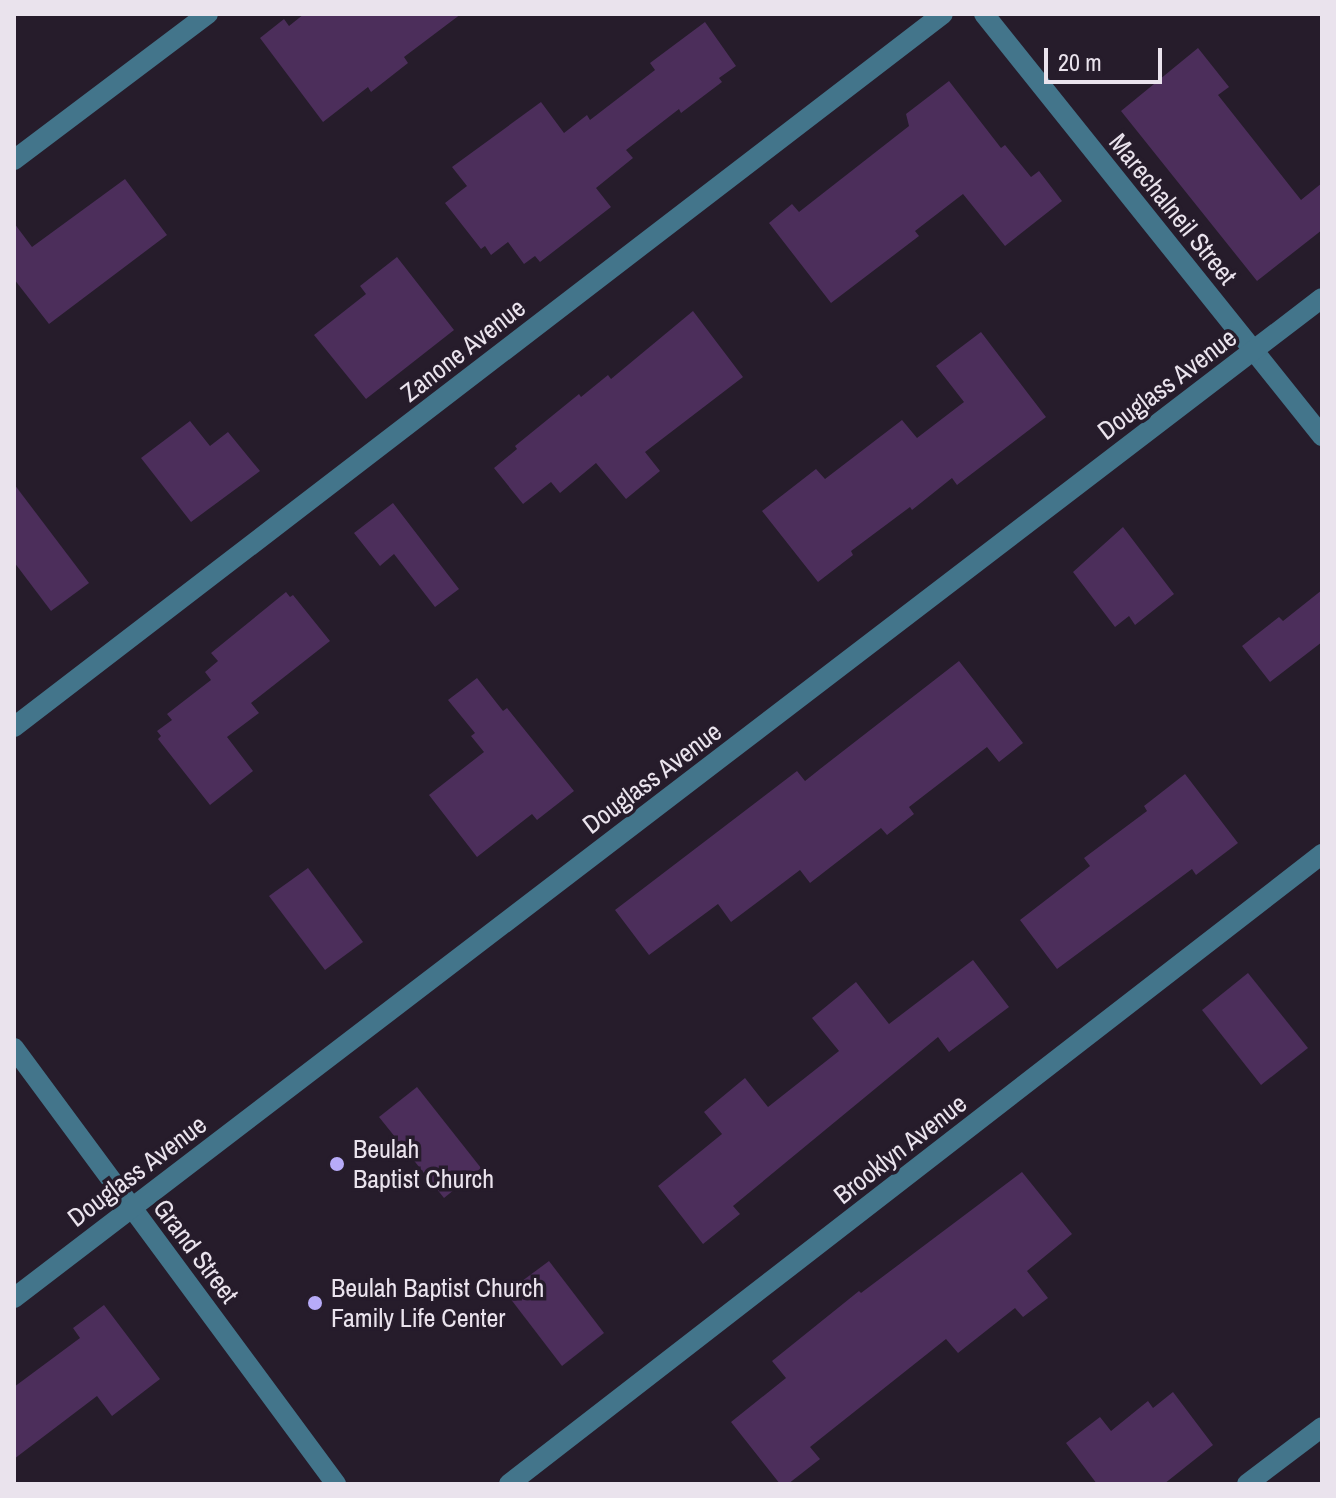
<!DOCTYPE html>
<style>
body{margin:0}
#map{position:relative;width:1336px;height:1498px;overflow:hidden;background:#261c2b;font-family:"Archivo Narrow",sans-serif}
div>[style]{position:absolute}
.building>*{inset:0;background:#4c2e5b}
.minor>*{height:20px;margin:-10px;padding:0 10px;transform-origin:10px;border-radius:10px;background:#43758b}
.dots>*{width:22px;height:22px;translate:-50% -50%;box-sizing:border-box;border:4px solid #261c2b;border-radius:50%}
span{translate:-50% -50%;white-space:nowrap;text-align:center;line-height:1.15;-webkit-text-stroke:7px #261c2b;paint-order:stroke}
.street-label{font-size:26px;color:#eae3ed}
.poi-label{font-size:26px;color:#eae3ed}
.left{translate:0 -50%;text-align:left}
.frame{position:absolute;inset:0;border:16px solid #eae3ed;pointer-events:none}
.scale{position:absolute;left:1044px;top:48px;width:118px;height:36px;box-sizing:border-box;border:4px solid #eae3ed;border-top:0;padding-left:10px;font-size:24px;line-height:28px;white-space:nowrap;color:#eae3ed;-webkit-text-stroke:6px #261c2b;paint-order:stroke}
</style>
<div id="map">
<div class="building">
<div style="clip-path:polygon(304px 14px,461px 14px,404px 57px,408px 63px,371px 92px,368px 87px,323px 122px,260px 38px,284px 19px,289px 26px)"></div>
<div style="clip-path:polygon(705px 22px,736px 66px,719px 78px,722px 82px,681px 113px,679px 109px,626px 150px,633px 158px,596px 188px,611px 207px,540px 262px,535px 256px,524px 264px,508px 242px,491px 255px,485px 246px,481px 249px,445px 203px,467px 186px,452px 167px,541px 102px,564px 133px,587px 115px,590px 120px,655px 70px,650px 63px)"></div>
<div style="clip-path:polygon(1198px 48px,1229px 87px,1218px 95px,1301px 200px,1322px 183px,1322px 230px,1257px 281px,1121px 111px)"></div>
<div style="clip-path:polygon(949px 81px,1001px 148px,1005px 145px,1031px 177px,1039px 171px,1062px 201px,1005px 246px,963px 194px,915px 231px,919px 236px,831px 303px,769px 223px,792px 204px,799px 212px,909px 126px,906px 114px)"></div>
<div style="clip-path:polygon(125px 179px,167px 235px,49px 324px,14px 279px,14px 223px,32px 247px)"></div>
<div style="clip-path:polygon(397px 257px,454px 330px,366px 399px,314px 335px,366px 294px,360px 286px)"></div>
<div style="clip-path:polygon(693px 311px,743px 377px,645px 452px,660px 471px,626px 499px,596px 463px,560px 493px,551px 482px,523px 504px,494px 468px,517px 449px,515px 446px,579px 394px,581px 397px,608px 375px,611px 379px)"></div>
<div style="clip-path:polygon(981px 332px,1046px 417px,957px 485px,952px 478px,912px 510px,910px 507px,851px 551px,853px 555px,818px 582px,762px 511px,816px 469px,825px 479px,902px 420px,917px 438px,964px 402px,936px 366px)"></div>
<div style="clip-path:polygon(190px 421px,210px 446px,228px 432px,260px 471px,191px 522px,141px 458px)"></div>
<div style="clip-path:polygon(14px 484px,89px 583px,51px 611px,14px 562px)"></div>
<div style="clip-path:polygon(393px 503px,459px 589px,435px 607px,394px 554px,380px 566px,354px 533px)"></div>
<div style="clip-path:polygon(1123px 527px,1174px 594px,1135px 625px,1129px 616px,1115px 627px,1073px 572px)"></div>
<div style="clip-path:polygon(1322px 590px,1322px 642px,1270px 682px,1242px 646px,1279px 617px,1283px 621px)"></div>
<div style="clip-path:polygon(286px 592px,290px 597px,293px 595px,330px 641px,251px 703px,259px 713px,227px 737px,253px 771px,210px 805px,158px 739px,161px 736px,157px 731px,172px 720px,167px 714px,211px 680px,205px 672px,218px 661px,211px 653px)"></div>
<div style="clip-path:polygon(959px 661px,1023px 743px,999px 762px,987px 747px,909px 807px,914px 814px,887px 835px,881px 828px,810px 883px,800px 870px,731px 922px,718px 904px,649px 955px,615px 910px,797px 771px,805px 781px,820px 769px)"></div>
<div style="clip-path:polygon(477px 678px,503px 711px,507px 708px,574px 791px,537px 820px,532px 814px,477px 857px,429px 795px,484px 752px,471px 736px,475px 733px,448px 700px)"></div>
<div style="clip-path:polygon(1185px 774px,1238px 843px,1196px 875px,1192px 869px,1057px 969px,1020px 920px,1090px 866px,1084px 858px,1147px 811px,1144px 806px)"></div>
<div style="clip-path:polygon(308px 868px,363px 942px,325px 970px,269px 896px)"></div>
<div style="clip-path:polygon(973px 960px,1009px 1007px,949px 1052px,938px 1037px,733px 1206px,740px 1214px,703px 1244px,658px 1186px,722px 1134px,704px 1112px,745px 1078px,768px 1107px,839px 1051px,812px 1018px,856px 982px,889px 1024px)"></div>
<div style="clip-path:polygon(1248px 973px,1308px 1048px,1261px 1085px,1202px 1010px)"></div>
<div style="clip-path:polygon(417px 1087px,481px 1168px,444px 1198px,379px 1117px)"></div>
<div style="clip-path:polygon(1022px 1172px,1072px 1234px,1027px 1271px,1048px 1298px,1023px 1317px,1015px 1308px,958px 1353px,946px 1339px,810px 1447px,820px 1459px,788px 1484px,780px 1484px,731px 1422px,786px 1378px,772px 1361px,859px 1291px,861px 1293px)"></div>
<div style="clip-path:polygon(549px 1261px,604px 1333px,562px 1366px,506px 1293px)"></div>
<div style="clip-path:polygon(104px 1305px,160px 1379px,112px 1416px,97px 1396px,14px 1459px,14px 1387px,80px 1338px,73px 1328px)"></div>
<div style="clip-path:polygon(1173px 1392px,1213px 1445px,1164px 1484px,1097px 1484px,1066px 1443px,1100px 1417px,1111px 1431px,1148px 1401px,1153px 1408px)"></div>
</div>
<div class="minor">
<div style="left:984px;top:14px;width:541px;rotate:51.31deg"></div>
<div style="left:14px;top:160px;width:243px;rotate:-37deg"></div>
<div style="left:14px;top:727px;width:1171px;rotate:-37.51deg"></div>
<div style="left:14px;top:1048px;width:542px;rotate:53.55deg"></div>
<div style="left:14px;top:1298px;width:1646px;rotate:-37.4deg"></div>
<div style="left:509px;top:1484px;width:1029px;rotate:-37.77deg"></div>
<div style="left:1247px;top:1484px;width:94px;rotate:-37.2deg"></div>
</div>
<div class="dots">
<div style="left:337px;top:1164px;background:#b7abf8"></div>
<div style="left:315px;top:1303px;background:#b7abf8"></div>
</div>
<div class="street-label">
<span style="left:1173px;top:209px;rotate:51deg">Marechalneil Street</span>
<span style="left:463px;top:350px;rotate:-38deg">Zanone Avenue</span>
<span style="left:1167px;top:384px;rotate:-37deg">Douglass Avenue</span>
<span style="left:652px;top:778px;rotate:-37deg">Douglass Avenue</span>
<span style="left:900px;top:1149px;rotate:-38deg">Brooklyn Avenue</span>
<span style="left:137px;top:1171px;rotate:-37deg">Douglass Avenue</span>
<span style="left:196px;top:1251px;rotate:53deg">Grand Street</span>
</div>
<div class="poi-label">
<span class="left" style="left:353px;top:1164px">Beulah<br>Baptist Church</span>
<span class="left" style="left:331px;top:1303px">Beulah Baptist Church<br>Family Life Center</span>
</div>
<div class="frame"></div>
<div class="scale">20 m</div>
</div>
